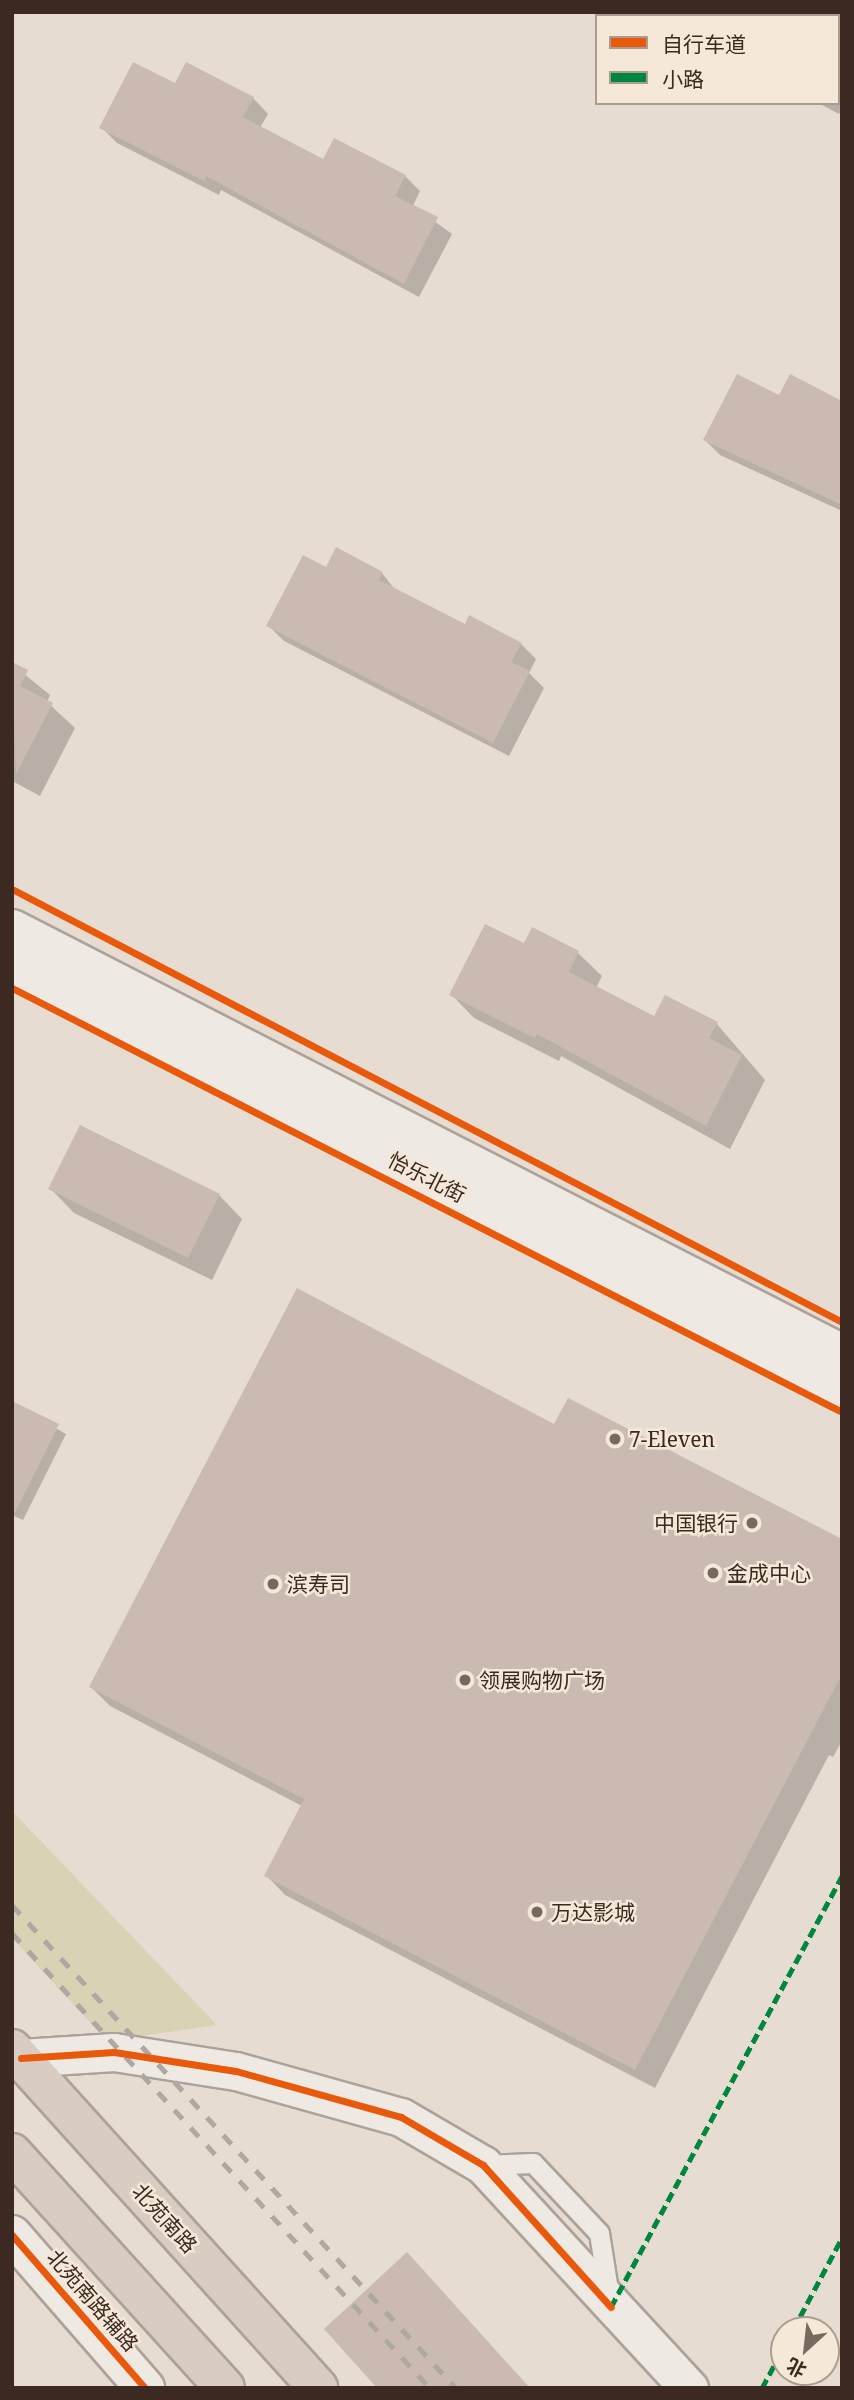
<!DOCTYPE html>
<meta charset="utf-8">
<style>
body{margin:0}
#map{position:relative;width:854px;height:2400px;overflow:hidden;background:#e7dcd1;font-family:"Noto Serif","Noto Sans SC",serif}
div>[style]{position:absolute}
.green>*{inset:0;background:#d9d2b4}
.shadow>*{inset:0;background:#0003}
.building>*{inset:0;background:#cabab2}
.roads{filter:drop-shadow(2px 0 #aca299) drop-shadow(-2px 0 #aca299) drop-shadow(0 2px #aca299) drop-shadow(0 -2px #aca299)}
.lane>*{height:19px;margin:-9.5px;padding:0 9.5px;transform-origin:9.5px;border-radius:9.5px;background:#efe9e3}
.street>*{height:37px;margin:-18.5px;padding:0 18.5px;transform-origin:18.5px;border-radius:18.5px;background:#efe9e3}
.secondary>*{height:38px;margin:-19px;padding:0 19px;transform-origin:19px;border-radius:19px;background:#efe9e3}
.highway>*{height:38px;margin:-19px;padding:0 19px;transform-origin:19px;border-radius:19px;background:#d9ccc2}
.rail>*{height:5px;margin-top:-2.5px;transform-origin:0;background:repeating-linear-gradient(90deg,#aea8a3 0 12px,transparent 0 24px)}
.quiet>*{height:5px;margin-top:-2.5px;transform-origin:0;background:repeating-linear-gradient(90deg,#00873e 0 10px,transparent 0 15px)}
.cycleway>*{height:7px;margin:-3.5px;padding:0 3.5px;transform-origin:3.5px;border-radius:3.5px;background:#e8590c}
.dots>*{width:19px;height:19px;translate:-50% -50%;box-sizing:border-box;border:4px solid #f6e8d9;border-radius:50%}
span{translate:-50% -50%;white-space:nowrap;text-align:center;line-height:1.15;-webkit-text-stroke:5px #f6e8d9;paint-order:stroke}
.street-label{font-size:21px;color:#3c2921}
.poi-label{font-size:21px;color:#3c2921}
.left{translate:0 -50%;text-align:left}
.right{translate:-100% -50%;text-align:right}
.frame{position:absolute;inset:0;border:14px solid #3c2921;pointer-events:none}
.legend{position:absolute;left:595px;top:14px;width:245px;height:91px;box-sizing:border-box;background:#f6e8d9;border:2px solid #ac9c8f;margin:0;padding:9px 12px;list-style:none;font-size:21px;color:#3c2921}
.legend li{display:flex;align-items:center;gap:14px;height:35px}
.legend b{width:35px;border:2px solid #ac9c8f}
.north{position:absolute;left:770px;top:2316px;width:70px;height:70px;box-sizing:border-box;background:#f6e8d9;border:2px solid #ac9c8f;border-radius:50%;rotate:207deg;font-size:19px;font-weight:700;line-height:28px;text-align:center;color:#3c2921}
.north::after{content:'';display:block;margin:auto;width:24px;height:32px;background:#78685f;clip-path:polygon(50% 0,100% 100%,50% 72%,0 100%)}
</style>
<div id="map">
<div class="green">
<div style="clip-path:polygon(12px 1811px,217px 2025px,107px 2041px,12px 1938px)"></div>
</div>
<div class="shadow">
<div style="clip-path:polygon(641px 12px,842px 12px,842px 109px,839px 114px,818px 103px,838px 103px,838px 16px)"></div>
<div style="clip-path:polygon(176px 85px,253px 98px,268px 114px,260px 128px,324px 161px,405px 176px,420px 191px,413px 206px,452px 234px,419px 297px,221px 190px,219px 195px,117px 143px,101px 127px)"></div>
<div style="clip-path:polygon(780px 397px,842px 403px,842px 511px,720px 455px,705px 440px)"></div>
<div style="clip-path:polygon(327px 569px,382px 573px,396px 591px,466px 626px,521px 644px,536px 659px,529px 673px,544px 688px,509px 756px,284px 641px,269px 626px)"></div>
<div style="clip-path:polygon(12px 664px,50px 695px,47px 702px,75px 728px,40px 796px,12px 781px)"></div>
<div style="clip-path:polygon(524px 945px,578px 953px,602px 976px,596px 988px,655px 1019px,716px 1023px,765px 1080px,730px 1149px,561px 1056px,559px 1061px,474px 1018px,451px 994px)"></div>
<div style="clip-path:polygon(51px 1189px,219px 1195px,242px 1219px,212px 1280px,74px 1213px)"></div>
<div style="clip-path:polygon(12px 1403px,66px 1434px,23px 1520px,12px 1515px)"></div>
<div style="clip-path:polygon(555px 1427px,842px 1541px,842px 1741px,833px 1757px,829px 1755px,655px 2088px,285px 1895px,266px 1875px,302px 1806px,110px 1706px,91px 1687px)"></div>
</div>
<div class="building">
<div style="clip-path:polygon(653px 12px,842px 12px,842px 65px,838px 72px,838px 16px)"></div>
<div style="clip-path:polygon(133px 62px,175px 83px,186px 62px,254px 97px,243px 117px,323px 159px,334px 138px,406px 175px,395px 196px,438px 217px,404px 284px,206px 176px,204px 181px,99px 128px)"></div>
<div style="clip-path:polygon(737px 374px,779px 395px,790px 374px,842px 401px,842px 505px,703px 440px)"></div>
<div style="clip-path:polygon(336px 547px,383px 572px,379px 580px,465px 624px,469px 615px,522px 643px,511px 662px,530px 671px,493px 743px,266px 626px,303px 555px,326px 567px)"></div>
<div style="clip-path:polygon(12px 662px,28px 670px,20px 686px,53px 703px,16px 774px)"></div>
<div style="clip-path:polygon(485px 924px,524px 943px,532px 927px,579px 951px,569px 972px,654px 1016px,665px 995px,718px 1022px,709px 1038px,742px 1055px,706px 1126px,537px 1034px,535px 1038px,449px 995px)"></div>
<div style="clip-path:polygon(80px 1125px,220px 1194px,188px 1258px,48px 1189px)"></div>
<div style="clip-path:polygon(297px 1288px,554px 1424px,568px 1398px,842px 1539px,842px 1674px,635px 2070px,264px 1876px,304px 1799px,89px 1687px)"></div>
<div style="clip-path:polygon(12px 1401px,59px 1424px,15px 1513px,12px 1512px)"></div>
<div style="clip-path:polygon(407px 2252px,530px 2388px,377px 2388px,324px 2329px)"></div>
</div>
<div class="roads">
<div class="lane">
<div style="left:483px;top:2165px;width:50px;rotate:-2.3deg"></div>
<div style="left:533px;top:2163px;width:96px;rotate:46.7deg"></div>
<div style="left:599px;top:2233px;width:64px;rotate:81deg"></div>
</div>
<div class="street">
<div style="left:21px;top:2058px;width:93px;rotate:-3.7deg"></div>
<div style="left:114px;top:2052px;width:123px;rotate:8.9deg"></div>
<div style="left:236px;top:2071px;width:171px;rotate:15.6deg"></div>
<div style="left:401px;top:2117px;width:95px;rotate:30.3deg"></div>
<div style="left:483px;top:2165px;width:304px;rotate:47.3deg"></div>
</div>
<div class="secondary">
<div style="left:12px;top:929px;width:932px;rotate:27.11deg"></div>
<div style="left:12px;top:963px;width:934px;rotate:27.33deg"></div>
<div style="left:12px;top:2235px;width:203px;rotate:49deg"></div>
</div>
<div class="highway">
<div style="left:12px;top:2049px;width:457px;rotate:47.9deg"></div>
<div style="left:12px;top:2153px;width:317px;rotate:47.8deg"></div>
</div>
</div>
<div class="rail">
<div style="left:12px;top:1905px;width:656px;rotate:47.41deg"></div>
<div style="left:12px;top:1933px;width:618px;rotate:47.43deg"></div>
</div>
<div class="quiet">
<div style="left:611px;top:2307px;width:489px;rotate:-61.8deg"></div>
<div style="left:793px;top:2330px;width:104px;rotate:-62deg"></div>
<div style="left:762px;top:2388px;width:47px;rotate:-61.8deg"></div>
</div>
<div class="cycleway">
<div style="left:12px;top:889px;width:936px;rotate:27.55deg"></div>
<div style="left:12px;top:988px;width:932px;rotate:27.06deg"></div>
<div style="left:21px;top:2058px;width:93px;rotate:-3.7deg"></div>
<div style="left:114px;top:2052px;width:123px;rotate:8.9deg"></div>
<div style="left:236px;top:2071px;width:171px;rotate:15.6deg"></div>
<div style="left:401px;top:2117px;width:95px;rotate:30.3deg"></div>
<div style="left:483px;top:2165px;width:191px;rotate:48deg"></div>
<div style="left:12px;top:2235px;width:203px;rotate:49deg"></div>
</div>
<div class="dots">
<div style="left:615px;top:1439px;background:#78685f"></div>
<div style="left:752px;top:1523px;background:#78685f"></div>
<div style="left:713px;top:1573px;background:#78685f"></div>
<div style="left:273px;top:1584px;background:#78685f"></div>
<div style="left:465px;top:1680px;background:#78685f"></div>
<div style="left:537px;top:1912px;background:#78685f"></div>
</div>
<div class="street-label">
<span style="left:427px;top:1177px;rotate:27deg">怡乐北街</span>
<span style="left:165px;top:2218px;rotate:48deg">北苑南路</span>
<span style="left:93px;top:2300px;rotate:49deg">北苑南路辅路</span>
</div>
<div class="poi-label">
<span class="left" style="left:629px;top:1439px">7-Eleven</span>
<span class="right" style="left:738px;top:1523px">中国银行</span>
<span class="left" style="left:727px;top:1573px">金成中心</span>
<span class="left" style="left:287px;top:1584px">滨寿司</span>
<span class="left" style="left:479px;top:1680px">领展购物广场</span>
<span class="left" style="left:551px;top:1912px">万达影城</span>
</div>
<div class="frame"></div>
<ul class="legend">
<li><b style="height:9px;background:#e8590c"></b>自行车道</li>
<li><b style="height:9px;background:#00873e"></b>小路</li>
</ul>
<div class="north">北</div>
</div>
